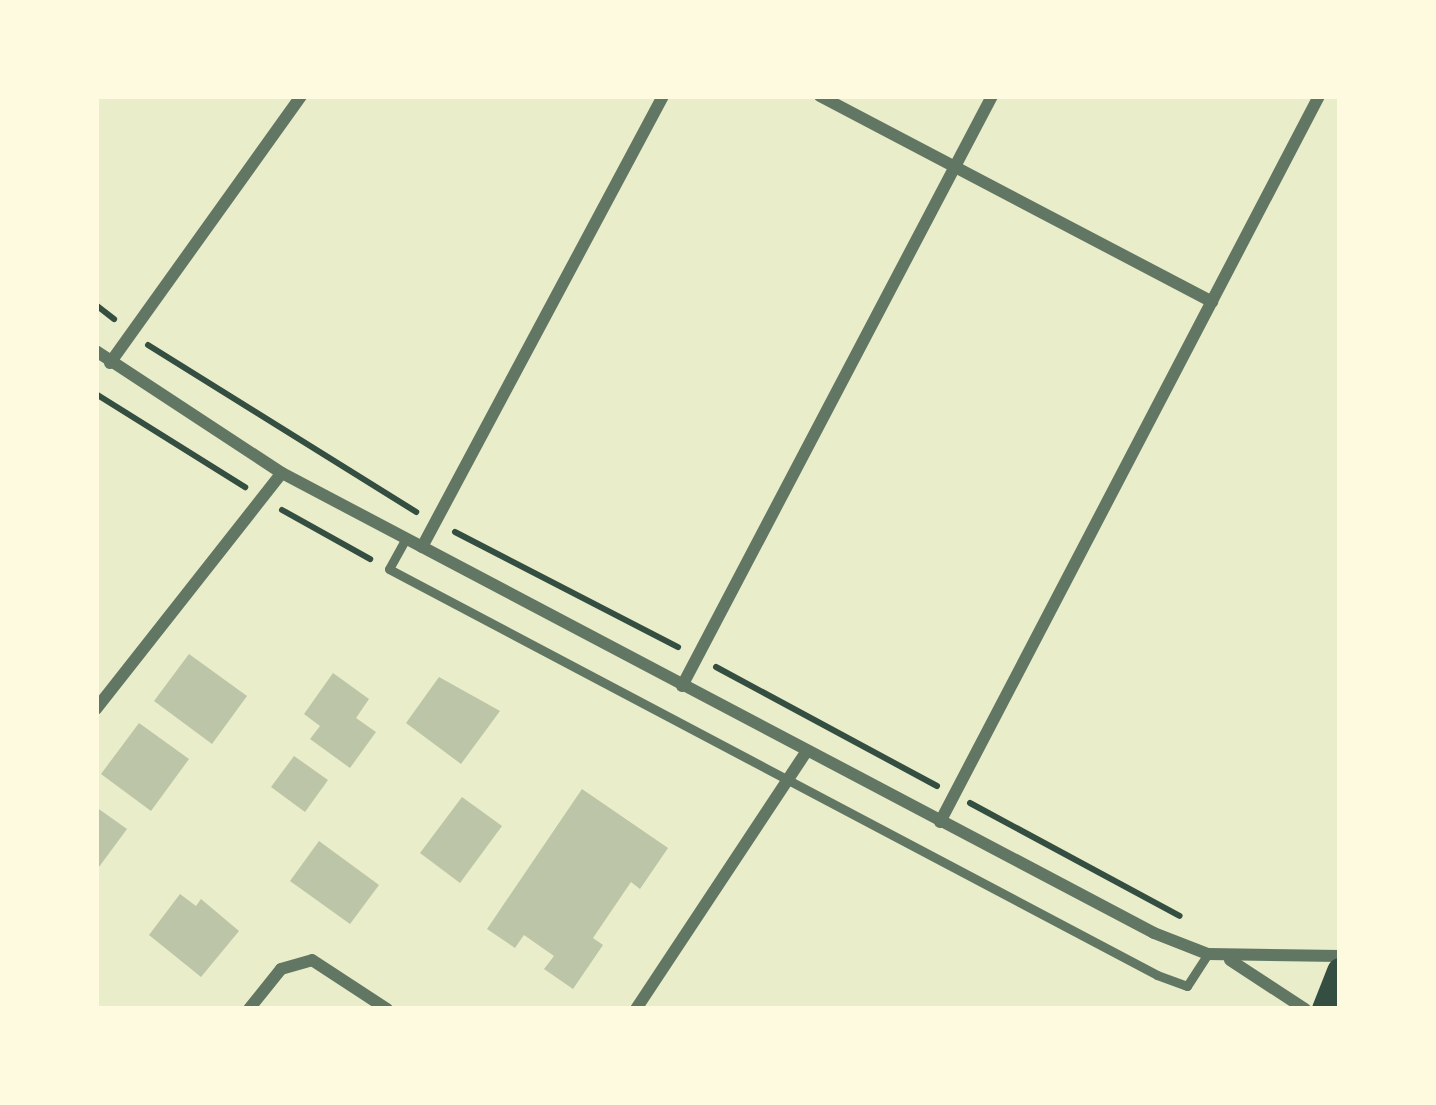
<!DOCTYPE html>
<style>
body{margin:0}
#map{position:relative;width:1436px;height:1105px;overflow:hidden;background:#e9edc9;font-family:Poppins,sans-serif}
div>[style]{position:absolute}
.building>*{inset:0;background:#bcc5a7}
.path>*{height:6px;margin:-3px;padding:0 3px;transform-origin:3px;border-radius:3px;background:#344e41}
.service>*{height:9px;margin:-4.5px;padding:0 4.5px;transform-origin:4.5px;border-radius:4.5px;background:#617663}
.minor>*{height:12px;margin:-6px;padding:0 6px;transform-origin:6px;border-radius:6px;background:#617663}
.primary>*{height:27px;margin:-13.5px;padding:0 13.5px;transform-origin:13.5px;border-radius:13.5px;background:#344e41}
span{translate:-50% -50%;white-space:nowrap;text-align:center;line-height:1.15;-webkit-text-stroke:12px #fefae0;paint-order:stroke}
.frame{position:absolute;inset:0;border:99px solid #fefae0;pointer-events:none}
</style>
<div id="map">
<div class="building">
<div style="clip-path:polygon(189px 654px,247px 696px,212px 744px,154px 701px)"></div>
<div style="clip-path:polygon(333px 673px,369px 699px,356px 718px,376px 732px,350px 768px,310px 739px,320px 726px,304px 714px)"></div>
<div style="clip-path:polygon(439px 677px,500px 711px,461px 764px,406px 723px)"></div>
<div style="clip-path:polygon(139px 723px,189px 759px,151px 811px,101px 774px)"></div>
<div style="clip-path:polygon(294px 756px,328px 780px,305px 812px,271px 787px)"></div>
<div style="clip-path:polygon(582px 789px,668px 848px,640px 889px,631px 882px,593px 938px,603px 945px,573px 989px,544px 969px,554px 956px,524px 935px,515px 948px,487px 929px)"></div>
<div style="clip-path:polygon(462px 797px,502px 826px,460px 883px,420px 853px)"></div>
<div style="clip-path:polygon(96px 807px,127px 829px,96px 871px)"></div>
<div style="clip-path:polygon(319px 841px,379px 885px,350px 924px,290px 881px)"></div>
<div style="clip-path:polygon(180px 894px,196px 906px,201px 899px,239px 931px,201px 977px,149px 935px)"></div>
</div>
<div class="path">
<div style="left:96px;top:305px;width:23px;rotate:38deg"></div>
<div style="left:148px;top:345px;width:316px;rotate:31.9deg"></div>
<div style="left:96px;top:394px;width:176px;rotate:32deg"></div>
<div style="left:282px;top:510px;width:101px;rotate:29.1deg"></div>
<div style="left:455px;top:532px;width:251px;rotate:27.3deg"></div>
<div style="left:716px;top:667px;width:251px;rotate:28.3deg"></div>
<div style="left:970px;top:803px;width:238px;rotate:28.3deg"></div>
</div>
<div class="service">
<div style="left:405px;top:540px;width:33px;rotate:119deg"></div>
<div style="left:389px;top:569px;width:869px;rotate:27.86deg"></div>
<div style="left:1157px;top:975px;width:32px;rotate:20deg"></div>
<div style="left:1187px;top:986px;width:38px;rotate:-57deg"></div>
</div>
<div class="minor">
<div style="left:820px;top:96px;width:443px;rotate:27.7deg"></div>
<div style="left:96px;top:351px;width:222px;rotate:33.3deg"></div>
<div style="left:282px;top:473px;width:986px;rotate:27.81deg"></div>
<div style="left:1154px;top:933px;width:58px;rotate:21.3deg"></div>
<div style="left:1208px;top:954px;width:132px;rotate:0.9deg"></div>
<div style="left:110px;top:363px;width:328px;rotate:-54.4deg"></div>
<div style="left:422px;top:547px;width:511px;rotate:-61.88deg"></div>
<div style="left:682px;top:686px;width:666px;rotate:-62.28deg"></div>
<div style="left:96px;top:709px;width:300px;rotate:-51.8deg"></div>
<div style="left:940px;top:822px;width:819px;rotate:-62.43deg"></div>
<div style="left:1230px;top:960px;width:90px;rotate:33.2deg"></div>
<div style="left:249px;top:1009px;width:51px;rotate:-51.3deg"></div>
<div style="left:281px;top:969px;width:32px;rotate:-16deg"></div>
<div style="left:312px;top:960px;width:90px;rotate:33.2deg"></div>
<div style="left:636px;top:1009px;width:310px;rotate:-56.5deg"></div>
</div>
<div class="primary">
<div style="left:1325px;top:1009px;width:41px;rotate:-68.5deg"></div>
</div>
<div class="frame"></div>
</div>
